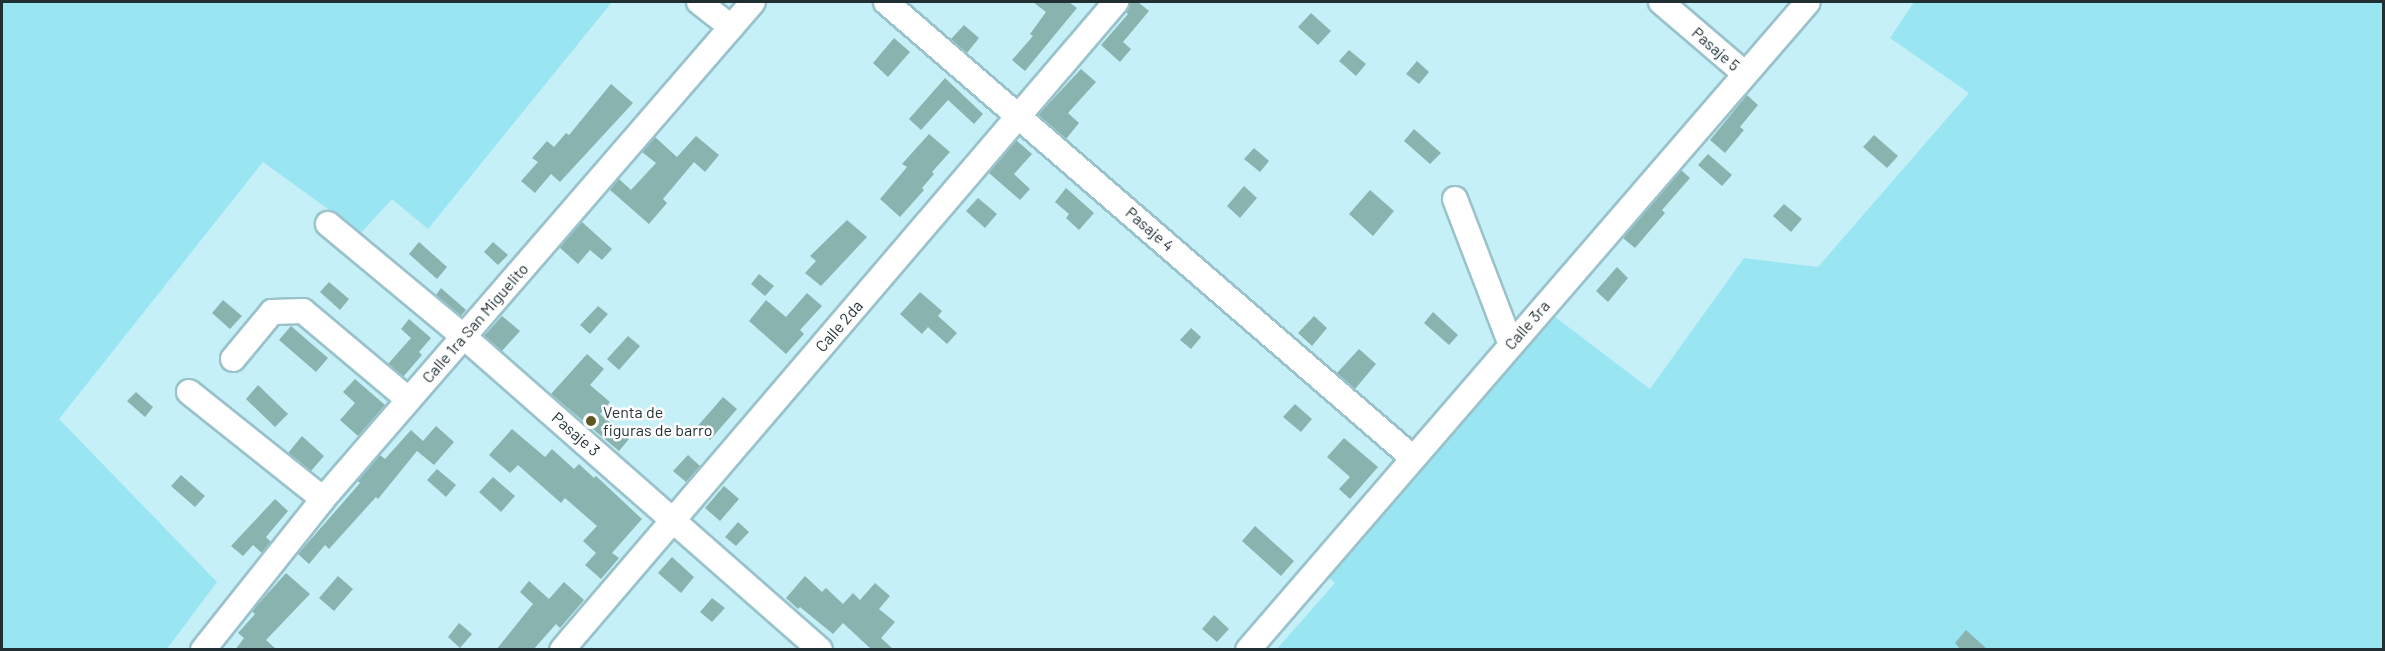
<!DOCTYPE html>
<style>
body{margin:0}
#map{position:relative;width:2385px;height:651px;overflow:hidden;background:#c6f0f8;font-family:Barlow,sans-serif}
div>[style]{position:absolute}
.green>*{inset:0;background:#9ae5f2}
.building>*{inset:0;background:#89b3af}
.roads{filter:drop-shadow(2px 0 #9ac2ca) drop-shadow(-2px 0 #9ac2ca) drop-shadow(0 2px #9ac2ca) drop-shadow(0 -2px #9ac2ca)}
.minor>*{height:24px;margin:-12px;padding:0 12px;transform-origin:12px;border-radius:12px;background:#fff}
.dots>*{width:16px;height:16px;translate:-50% -50%;box-sizing:border-box;border:3px solid #fff;border-radius:50%}
span{translate:-50% -50%;white-space:nowrap;text-align:center;line-height:1.15;-webkit-text-stroke:5px #fff;paint-order:stroke}
.street-label{font-size:16px;color:#1f2f32}
.poi-label{font-size:16px;color:#1f2f32}
.left{translate:0 -50%;text-align:left}
.frame{position:absolute;inset:0;border:3px solid #1f2f32;pointer-events:none}
</style>
<div id="map">
<div class="green">
<div style="clip-path:polygon(2px 2px,612px 2px,428px 229px,392px 199px,361px 233px,263px 162px,59px 419px,217px 582px,167px 649px,2px 649px)"></div>
<div style="clip-path:polygon(1914px 2px,2383px 2px,2383px 649px,1276px 650px,1335px 583px,1320px 570px,1538px 304px,1650px 389px,1744px 258px,1818px 267px,1969px 93px,1890px 38px)"></div>
</div>
<div class="building">
<div style="clip-path:polygon(1033px 2px,1069px 2px,1077px 8px,1025px 71px,1012px 60px,1033px 36px,1030px 34px,1046px 12px)"></div>
<div style="clip-path:polygon(1130px 2px,1138px 2px,1149px 11px,1123px 42px,1131px 49px,1120px 62px,1101px 45px,1128px 14px,1126px 12px)"></div>
<div style="clip-path:polygon(1311px 13px,1331px 31px,1318px 45px,1298px 27px)"></div>
<div style="clip-path:polygon(964px 25px,979px 38px,967px 53px,951px 39px)"></div>
<div style="clip-path:polygon(894px 38px,910px 52px,888px 77px,873px 63px)"></div>
<div style="clip-path:polygon(1349px 50px,1366px 64px,1356px 76px,1339px 61px)"></div>
<div style="clip-path:polygon(1417px 61px,1429px 72px,1419px 84px,1406px 74px)"></div>
<div style="clip-path:polygon(1081px 69px,1096px 82px,1068px 113px,1079px 123px,1066px 139px,1038px 115px)"></div>
<div style="clip-path:polygon(945px 78px,983px 114px,974px 124px,948px 100px,921px 130px,909px 119px)"></div>
<div style="clip-path:polygon(611px 84px,633px 103px,560px 182px,551px 174px,535px 193px,521px 181px,538px 162px,532px 158px,547px 141px,554px 147px,566px 133px,569px 135px)"></div>
<div style="clip-path:polygon(1747px 95px,1758px 105px,1740px 127px,1744px 130px,1725px 153px,1710px 140px)"></div>
<div style="clip-path:polygon(1414px 129px,1441px 153px,1430px 164px,1404px 141px)"></div>
<div style="clip-path:polygon(929px 134px,950px 152px,932px 172px,934px 174px,922px 188px,924px 190px,900px 217px,880px 199px,907px 167px,902px 164px)"></div>
<div style="clip-path:polygon(1874px 135px,1898px 156px,1887px 168px,1863px 147px)"></div>
<div style="clip-path:polygon(696px 136px,719px 155px,705px 172px,694px 162px,663px 199px,667px 203px,649px 224px,610px 190px,619px 179px,631px 190px,656px 163px,642px 152px,655px 137px,677px 157px)"></div>
<div style="clip-path:polygon(1016px 140px,1032px 154px,1014px 174px,1030px 189px,1020px 200px,989px 173px)"></div>
<div style="clip-path:polygon(1254px 148px,1269px 161px,1260px 172px,1244px 159px)"></div>
<div style="clip-path:polygon(1708px 154px,1732px 175px,1722px 186px,1698px 165px)"></div>
<div style="clip-path:polygon(1681px 170px,1690px 178px,1662px 210px,1665px 213px,1635px 248px,1623px 238px)"></div>
<div style="clip-path:polygon(1244px 186px,1257px 198px,1240px 218px,1227px 206px)"></div>
<div style="clip-path:polygon(1066px 188px,1094px 213px,1079px 230px,1066px 218px,1069px 214px,1055px 202px)"></div>
<div style="clip-path:polygon(1370px 190px,1394px 211px,1373px 236px,1349px 214px)"></div>
<div style="clip-path:polygon(978px 198px,997px 214px,985px 228px,966px 211px)"></div>
<div style="clip-path:polygon(1784px 204px,1802px 219px,1791px 232px,1773px 216px)"></div>
<div style="clip-path:polygon(847px 220px,867px 237px,821px 286px,805px 273px,816px 261px,810px 256px)"></div>
<div style="clip-path:polygon(582px 222px,612px 249px,602px 260px,590px 250px,578px 264px,559px 247px)"></div>
<div style="clip-path:polygon(419px 242px,447px 267px,437px 279px,409px 254px)"></div>
<div style="clip-path:polygon(493px 242px,508px 255px,498px 265px,484px 252px)"></div>
<div style="clip-path:polygon(1617px 267px,1628px 278px,1608px 302px,1596px 291px)"></div>
<div style="clip-path:polygon(759px 274px,774px 286px,765px 296px,751px 284px)"></div>
<div style="clip-path:polygon(329px 282px,349px 299px,340px 310px,320px 292px)"></div>
<div style="clip-path:polygon(441px 288px,466px 310px,461px 316px,436px 295px)"></div>
<div style="clip-path:polygon(920px 292px,942px 311px,938px 316px,957px 333px,947px 344px,928px 327px,922px 334px,900px 314px)"></div>
<div style="clip-path:polygon(807px 293px,822px 306px,800px 330px,804px 334px,786px 354px,749px 321px,766px 300px,786px 317px)"></div>
<div style="clip-path:polygon(223px 300px,242px 316px,230px 329px,212px 313px)"></div>
<div style="clip-path:polygon(598px 306px,608px 314px,590px 334px,580px 325px)"></div>
<div style="clip-path:polygon(1433px 312px,1458px 335px,1449px 345px,1424px 323px)"></div>
<div style="clip-path:polygon(502px 316px,520px 331px,502px 351px,484px 336px)"></div>
<div style="clip-path:polygon(1314px 316px,1327px 328px,1312px 346px,1298px 333px)"></div>
<div style="clip-path:polygon(409px 319px,431px 338px,419px 352px,422px 355px,403px 377px,388px 364px,411px 338px,401px 329px)"></div>
<div style="clip-path:polygon(291px 326px,328px 358px,316px 372px,279px 340px)"></div>
<div style="clip-path:polygon(1191px 328px,1201px 337px,1191px 349px,1180px 340px)"></div>
<div style="clip-path:polygon(628px 336px,640px 346px,619px 370px,607px 359px)"></div>
<div style="clip-path:polygon(1359px 349px,1376px 364px,1355px 389px,1337px 373px)"></div>
<div style="clip-path:polygon(587px 354px,604px 369px,590px 385px,610px 402px,600px 414px,629px 439px,619px 451px,551px 394px)"></div>
<div style="clip-path:polygon(355px 379px,385px 405px,358px 436px,340px 420px,355px 403px,343px 392px)"></div>
<div style="clip-path:polygon(258px 385px,288px 414px,275px 427px,246px 399px)"></div>
<div style="clip-path:polygon(136px 392px,153px 407px,145px 417px,127px 401px)"></div>
<div style="clip-path:polygon(723px 397px,737px 409px,710px 440px,696px 428px)"></div>
<div style="clip-path:polygon(1295px 404px,1312px 419px,1301px 432px,1283px 417px)"></div>
<div style="clip-path:polygon(436px 426px,454px 442px,434px 465px,417px 451px,378px 499px,376px 497px,329px 549px,325px 545px,309px 564px,298px 554px,360px 483px,358px 481px,380px 455px,385px 459px,411px 430px,423px 441px)"></div>
<div style="clip-path:polygon(512px 429px,545px 457px,552px 449px,574px 469px,579px 464px,594px 478px,596px 476px,642px 519px,612px 553px,619px 558px,601px 579px,585px 565px,596px 553px,583px 541px,597px 526px,565px 498px,561px 503px,518px 465px,510px 473px,489px 455px)"></div>
<div style="clip-path:polygon(302px 436px,324px 456px,311px 471px,288px 453px)"></div>
<div style="clip-path:polygon(1344px 438px,1378px 467px,1350px 499px,1339px 489px,1350px 477px,1327px 457px)"></div>
<div style="clip-path:polygon(688px 455px,700px 466px,686px 482px,673px 471px)"></div>
<div style="clip-path:polygon(437px 469px,456px 485px,446px 497px,427px 480px)"></div>
<div style="clip-path:polygon(181px 475px,205px 496px,195px 507px,171px 486px)"></div>
<div style="clip-path:polygon(493px 477px,515px 496px,501px 512px,479px 492px)"></div>
<div style="clip-path:polygon(724px 486px,739px 499px,720px 521px,705px 508px)"></div>
<div style="clip-path:polygon(275px 499px,288px 511px,266px 537px,271px 542px,262px 553px,253px 545px,243px 556px,231px 546px)"></div>
<div style="clip-path:polygon(738px 522px,749px 532px,736px 546px,725px 537px)"></div>
<div style="clip-path:polygon(1255px 526px,1294px 561px,1281px 576px,1242px 541px)"></div>
<div style="clip-path:polygon(672px 557px,694px 577px,681px 593px,658px 573px)"></div>
<div style="clip-path:polygon(286px 573px,310px 594px,266px 640px,277px 650px,235px 650px,244px 638px,238px 633px,255px 614px,252px 611px)"></div>
<div style="clip-path:polygon(338px 576px,353px 589px,334px 611px,319px 598px)"></div>
<div style="clip-path:polygon(805px 576px,822px 592px,826px 588px,843px 604px,853px 593px,860px 600px,875px 583px,890px 596px,879px 609px,895px 622px,881px 638px,894px 650px,872px 650px,843px 623px,833px 634px,800px 607px,798px 609px,786px 598px)"></div>
<div style="clip-path:polygon(529px 581px,549px 599px,564px 582px,584px 600px,560px 628px,556px 624px,533px 650px,496px 650px,533px 604px,520px 592px)"></div>
<div style="clip-path:polygon(712px 598px,725px 608px,712px 622px,700px 612px)"></div>
<div style="clip-path:polygon(1214px 615px,1229px 629px,1217px 642px,1202px 629px)"></div>
<div style="clip-path:polygon(459px 623px,472px 634px,460px 648px,448px 637px)"></div>
<div style="clip-path:polygon(1966px 630px,1988px 650px,1961px 650px,1955px 643px)"></div>
</div>
<div class="roads">
<div class="minor">
<div style="left:699px;top:2px;width:41px;rotate:38deg"></div>
<div style="left:886px;top:2px;width:697px;rotate:40.87deg"></div>
<div style="left:1661px;top:2px;width:109px;rotate:40.5deg"></div>
<div style="left:1455px;top:199px;width:156px;rotate:69deg"></div>
<div style="left:328px;top:224px;width:175px;rotate:39.7deg"></div>
<div style="left:463px;top:336px;width:475px;rotate:41.3deg"></div>
<div style="left:233px;top:359px;width:61px;rotate:-50.3deg"></div>
<div style="left:272px;top:312px;width:31px;rotate:-2deg"></div>
<div style="left:303px;top:311px;width:138px;rotate:40deg"></div>
<div style="left:189px;top:392px;width:171px;rotate:38.6deg"></div>
<div style="left:203px;top:650px;width:193px;rotate:-51.5deg"></div>
<div style="left:323px;top:499px;width:657px;rotate:-49.13deg"></div>
<div style="left:562px;top:650px;width:853px;rotate:-49.47deg"></div>
<div style="left:1248px;top:650px;width:856px;rotate:-49.17deg"></div>
</div>
</div>
<div class="dots">
<div style="left:591px;top:421px;background:#5d5724"></div>
</div>
<div class="street-label">
<span style="left:1716px;top:49px;rotate:41deg">Pasaje 5</span>
<span style="left:1150px;top:229px;rotate:41deg">Pasaje 4</span>
<span style="left:475px;top:323px;rotate:-49deg">Calle 1ra San Miguelito</span>
<span style="left:1527px;top:325px;rotate:-49deg">Calle 3ra</span>
<span style="left:839px;top:326px;rotate:-49deg">Calle 2da</span>
<span style="left:576px;top:434px;rotate:41deg">Pasaje 3</span>
</div>
<div class="poi-label">
<span class="left" style="left:603px;top:421px">Venta de<br>figuras de barro</span>
</div>
<div class="frame"></div>
</div>
